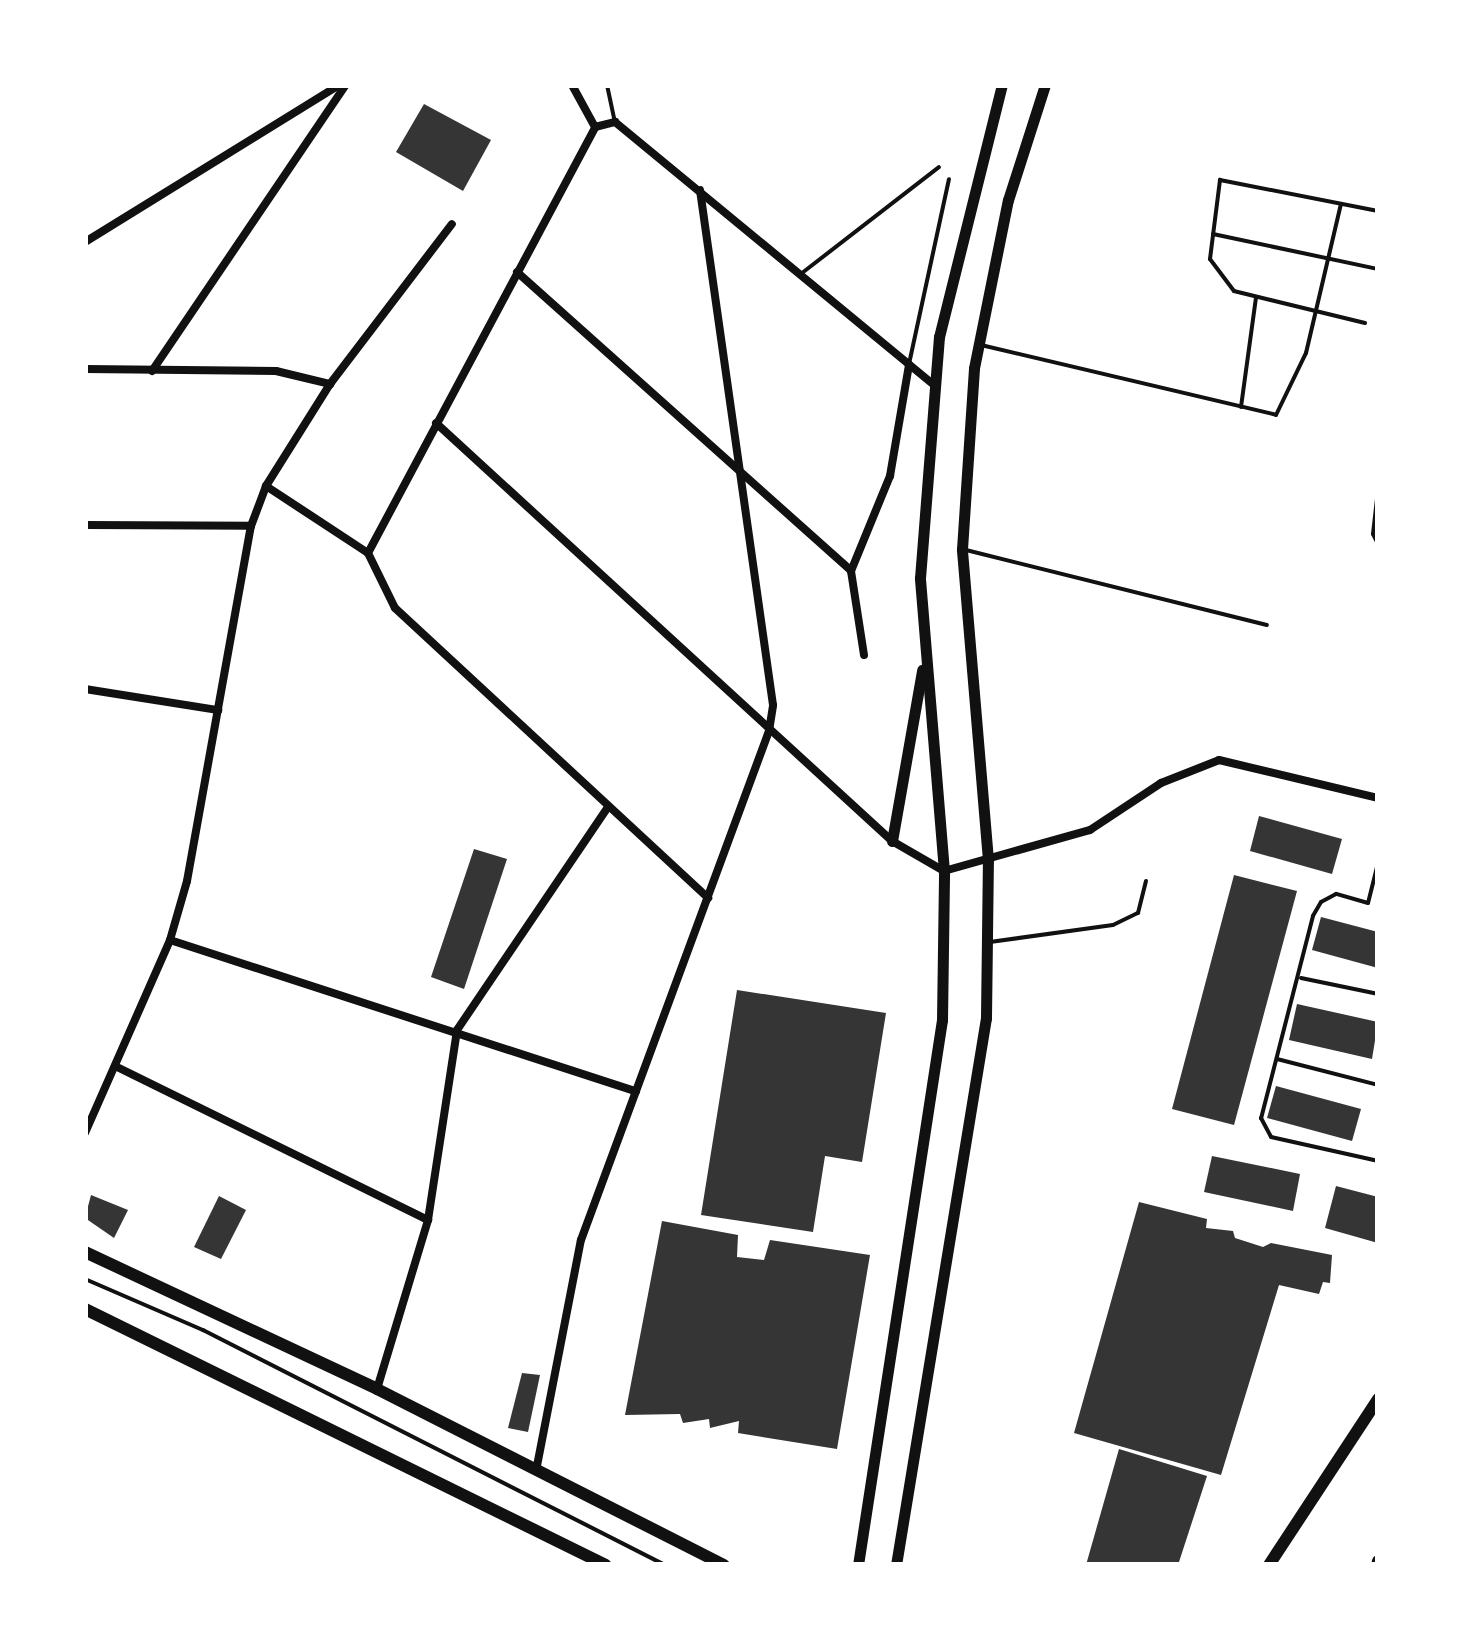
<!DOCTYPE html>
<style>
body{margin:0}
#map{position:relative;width:1463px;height:1650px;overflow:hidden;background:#fff;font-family:"IBM Plex Serif",serif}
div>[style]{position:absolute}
.building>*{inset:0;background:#353535}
.service>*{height:4px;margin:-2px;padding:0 2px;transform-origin:2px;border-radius:2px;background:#111}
.minor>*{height:8px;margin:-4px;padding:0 4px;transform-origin:4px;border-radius:4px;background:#111}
.secondary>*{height:11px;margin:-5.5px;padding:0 5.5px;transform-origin:5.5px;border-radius:5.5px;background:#111}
.primary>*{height:12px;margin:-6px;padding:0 6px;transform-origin:6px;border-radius:6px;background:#111}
.trunk>*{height:12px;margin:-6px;padding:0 6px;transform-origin:6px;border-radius:6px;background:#111}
span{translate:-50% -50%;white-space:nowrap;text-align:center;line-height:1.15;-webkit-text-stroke:9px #fff;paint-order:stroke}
.frame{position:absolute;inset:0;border:88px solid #fff;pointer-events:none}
</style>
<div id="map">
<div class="building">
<div style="clip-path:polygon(424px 104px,491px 140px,463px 191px,396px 152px)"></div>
<div style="clip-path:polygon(1259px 816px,1342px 839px,1332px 874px,1250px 851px)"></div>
<div style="clip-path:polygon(474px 849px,507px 859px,464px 989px,431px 977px)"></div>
<div style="clip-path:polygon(1234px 875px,1297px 891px,1234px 1125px,1172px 1109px)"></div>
<div style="clip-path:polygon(1321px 917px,1378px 932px,1378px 968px,1312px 950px)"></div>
<div style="clip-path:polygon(737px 990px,886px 1013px,862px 1162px,825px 1156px,813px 1232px,701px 1215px)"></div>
<div style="clip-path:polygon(1297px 1004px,1378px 1022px,1372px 1059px,1289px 1040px)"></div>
<div style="clip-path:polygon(1276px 1086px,1361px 1109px,1352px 1141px,1267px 1118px)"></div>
<div style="clip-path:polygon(1212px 1156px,1300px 1174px,1293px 1211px,1204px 1192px)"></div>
<div style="clip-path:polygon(1336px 1186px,1378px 1197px,1378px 1243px,1325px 1228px)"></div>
<div style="clip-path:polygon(91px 1195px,128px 1210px,114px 1238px,85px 1218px)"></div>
<div style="clip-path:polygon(219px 1196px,246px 1210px,221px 1259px,194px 1247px)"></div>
<div style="clip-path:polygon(1139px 1202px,1207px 1219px,1206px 1228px,1233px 1231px,1235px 1238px,1263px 1247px,1271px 1243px,1332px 1255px,1330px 1283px,1323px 1282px,1319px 1294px,1279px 1285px,1221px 1475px,1074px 1433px)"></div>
<div style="clip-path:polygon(662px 1221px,738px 1235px,737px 1257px,764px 1260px,770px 1240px,870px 1255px,837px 1449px,738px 1433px,739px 1421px,710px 1428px,709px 1419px,683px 1423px,680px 1414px,625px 1415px)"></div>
<div style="clip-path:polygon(522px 1373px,540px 1375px,528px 1432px,508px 1428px)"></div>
<div style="clip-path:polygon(1119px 1449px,1207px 1476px,1178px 1565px,1086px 1565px)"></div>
</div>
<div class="service">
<div style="left:607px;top:85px;width:38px;rotate:78deg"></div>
<div style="left:1213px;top:234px;width:169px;rotate:12deg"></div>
<div style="left:802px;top:273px;width:173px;rotate:-37.7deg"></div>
<div style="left:1365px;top:323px;width:135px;rotate:-166.3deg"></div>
<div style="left:1234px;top:291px;width:40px;rotate:-127deg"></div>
<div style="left:1210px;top:259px;width:80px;rotate:-82.8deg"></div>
<div style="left:1220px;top:180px;width:161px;rotate:11.1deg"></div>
<div style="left:981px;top:345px;width:303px;rotate:13.3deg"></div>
<div style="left:1276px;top:415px;width:69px;rotate:-64.2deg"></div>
<div style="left:1306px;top:353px;width:153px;rotate:-76.8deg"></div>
<div style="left:909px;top:364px;width:189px;rotate:-77.8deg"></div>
<div style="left:1241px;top:407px;width:110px;rotate:-82.2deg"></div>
<div style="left:1378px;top:490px;width:44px;rotate:96.5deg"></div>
<div style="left:1373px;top:534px;width:11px;rotate:63deg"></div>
<div style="left:966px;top:550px;width:310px;rotate:14deg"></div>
<div style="left:1378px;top:863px;width:41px;rotate:104deg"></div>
<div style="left:1368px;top:903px;width:33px;rotate:-164deg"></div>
<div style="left:1336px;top:894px;width:17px;rotate:152deg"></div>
<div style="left:1321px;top:902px;width:16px;rotate:120deg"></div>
<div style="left:1313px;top:916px;width:209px;rotate:104.4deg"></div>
<div style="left:1261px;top:1118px;width:21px;rotate:62deg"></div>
<div style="left:1271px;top:1137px;width:110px;rotate:12.6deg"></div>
<div style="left:990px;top:942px;width:124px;rotate:-7.9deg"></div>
<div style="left:1113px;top:925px;width:28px;rotate:-26deg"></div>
<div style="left:1138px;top:913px;width:33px;rotate:-76deg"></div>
<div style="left:1301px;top:978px;width:79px;rotate:11.7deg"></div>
<div style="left:1277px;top:1059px;width:104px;rotate:14.4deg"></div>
<div style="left:85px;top:1279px;width:129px;rotate:23.4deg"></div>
<div style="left:203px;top:1330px;width:518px;rotate:26.96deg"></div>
</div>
<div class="minor">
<div style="left:572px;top:85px;width:48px;rotate:61.3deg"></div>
<div style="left:595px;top:127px;width:21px;rotate:-14deg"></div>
<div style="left:615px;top:122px;width:415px;rotate:39.5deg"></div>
<div style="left:85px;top:242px;width:299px;rotate:-31.7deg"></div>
<div style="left:517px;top:272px;width:448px;rotate:41.8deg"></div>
<div style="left:85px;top:369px;width:191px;rotate:0.6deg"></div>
<div style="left:276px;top:371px;width:56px;rotate:13.5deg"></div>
<div style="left:152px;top:371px;width:346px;rotate:-55.9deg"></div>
<div style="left:436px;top:423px;width:619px;rotate:42.51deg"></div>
<div style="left:892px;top:841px;width:60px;rotate:30deg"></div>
<div style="left:944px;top:871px;width:152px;rotate:-15.7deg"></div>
<div style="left:1090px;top:830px;width:85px;rotate:-33.5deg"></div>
<div style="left:1161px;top:783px;width:62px;rotate:-21.6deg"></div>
<div style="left:1219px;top:760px;width:163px;rotate:13.4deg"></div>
<div style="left:266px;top:486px;width:122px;rotate:33.3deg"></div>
<div style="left:368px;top:553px;width:61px;rotate:63.9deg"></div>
<div style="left:395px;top:608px;width:427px;rotate:42.8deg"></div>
<div style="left:85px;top:525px;width:166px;rotate:0.3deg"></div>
<div style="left:368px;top:553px;width:483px;rotate:-61.9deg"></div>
<div style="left:864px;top:655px;width:85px;rotate:-98.8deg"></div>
<div style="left:851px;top:571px;width:103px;rotate:-67.7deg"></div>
<div style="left:890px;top:476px;width:113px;rotate:-80.3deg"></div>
<div style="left:85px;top:689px;width:135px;rotate:9deg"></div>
<div style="left:170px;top:940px;width:490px;rotate:18deg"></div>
<div style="left:115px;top:1066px;width:349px;rotate:26.2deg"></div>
<div style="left:85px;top:1133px;width:211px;rotate:-66.2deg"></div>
<div style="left:170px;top:940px;width:61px;rotate:-73.9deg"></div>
<div style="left:187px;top:881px;width:361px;rotate:-79.8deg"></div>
<div style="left:251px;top:526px;width:43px;rotate:-69.4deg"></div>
<div style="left:266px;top:486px;width:120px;rotate:-57.9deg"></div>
<div style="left:330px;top:384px;width:201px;rotate:-52.7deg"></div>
<div style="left:377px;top:1389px;width:177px;rotate:-73.2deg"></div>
<div style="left:428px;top:1220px;width:192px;rotate:-81.3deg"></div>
<div style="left:457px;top:1030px;width:269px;rotate:-55.9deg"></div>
<div style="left:536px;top:1471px;width:235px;rotate:-79deg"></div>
<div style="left:581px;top:1240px;width:543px;rotate:-69.73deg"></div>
<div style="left:769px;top:731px;width:26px;rotate:-81deg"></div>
<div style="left:773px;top:705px;width:520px;rotate:-98.07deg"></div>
</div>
<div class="secondary">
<div style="left:892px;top:841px;width:174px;rotate:-80deg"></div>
<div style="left:858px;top:1565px;width:551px;rotate:-81.24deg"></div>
<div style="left:942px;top:1020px;width:149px;rotate:-89.2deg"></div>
<div style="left:944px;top:871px;width:294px;rotate:-94.7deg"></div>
<div style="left:920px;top:578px;width:242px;rotate:-85.5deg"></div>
<div style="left:939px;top:337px;width:260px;rotate:-76deg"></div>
<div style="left:896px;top:1565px;width:554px;rotate:-80.66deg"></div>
<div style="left:986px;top:1018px;width:158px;rotate:-89.3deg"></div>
<div style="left:988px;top:860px;width:312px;rotate:-94.8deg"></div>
<div style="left:962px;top:549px;width:181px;rotate:-86.2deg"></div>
<div style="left:974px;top:368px;width:171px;rotate:-78.6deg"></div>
<div style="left:1008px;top:200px;width:121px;rotate:-72.2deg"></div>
</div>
<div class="primary">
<div style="left:85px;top:1252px;width:323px;rotate:25.1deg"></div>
<div style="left:377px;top:1389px;width:389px;rotate:26.9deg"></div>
<div style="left:85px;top:1309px;width:580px;rotate:26.17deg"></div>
</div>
<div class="trunk">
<div style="left:1269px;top:1565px;width:199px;rotate:-56.7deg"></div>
<div style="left:1377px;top:1565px;width:4px;rotate:-76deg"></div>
</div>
<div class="frame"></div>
</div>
